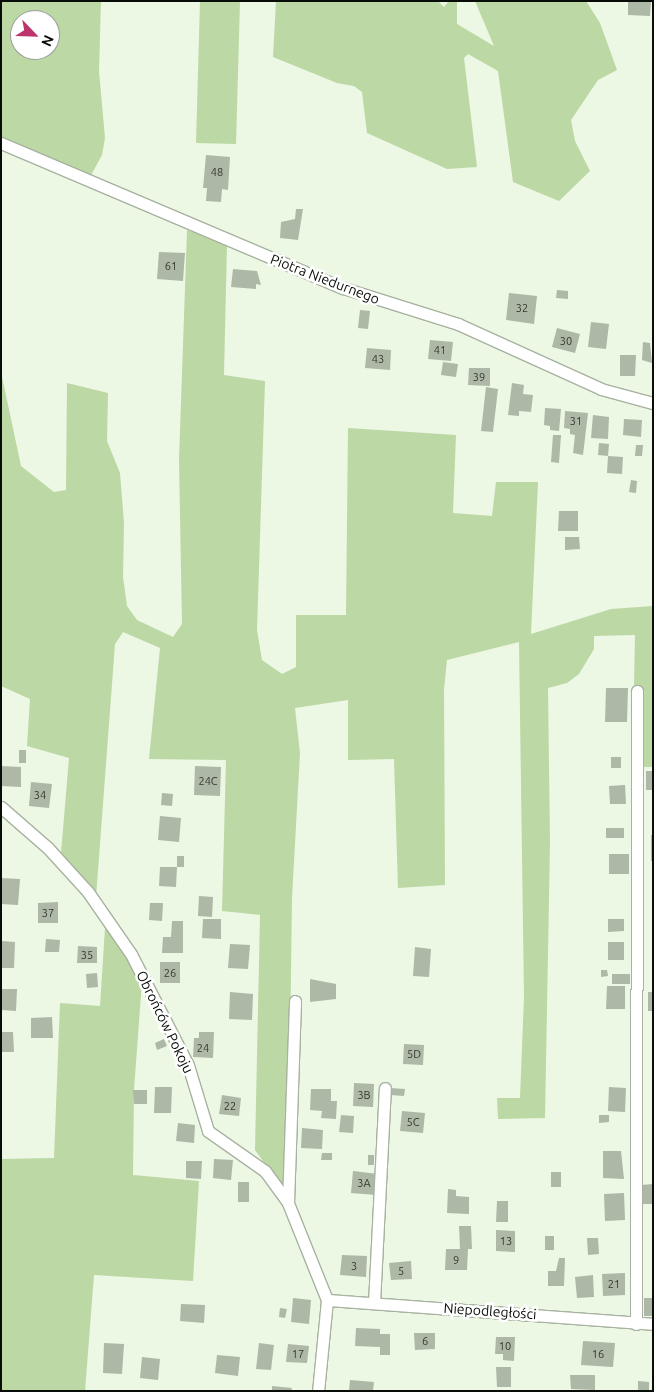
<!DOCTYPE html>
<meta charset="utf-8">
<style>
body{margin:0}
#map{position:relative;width:654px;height:1392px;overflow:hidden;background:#ecf7e4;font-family:Ubuntu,sans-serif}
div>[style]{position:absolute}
.green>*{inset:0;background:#bcd8a4}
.building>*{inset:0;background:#adb8a6}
.roads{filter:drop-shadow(1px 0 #a7b2a0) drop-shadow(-1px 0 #a7b2a0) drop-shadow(0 1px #a7b2a0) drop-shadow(0 -1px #a7b2a0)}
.minor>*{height:11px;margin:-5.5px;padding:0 5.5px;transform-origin:5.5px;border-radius:5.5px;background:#fff}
span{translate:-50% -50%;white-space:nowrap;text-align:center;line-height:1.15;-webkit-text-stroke:5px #fff;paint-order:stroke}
.number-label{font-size:11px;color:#32382f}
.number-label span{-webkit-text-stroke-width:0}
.street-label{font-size:14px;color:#090d07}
.frame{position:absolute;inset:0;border:2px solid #090d07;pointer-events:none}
.north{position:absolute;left:10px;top:10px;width:50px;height:50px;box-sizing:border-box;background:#fff;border:1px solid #9d9e9c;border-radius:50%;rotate:114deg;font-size:14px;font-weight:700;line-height:20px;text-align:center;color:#090d07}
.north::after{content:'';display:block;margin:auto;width:18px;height:22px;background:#bd336c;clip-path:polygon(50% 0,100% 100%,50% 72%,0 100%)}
</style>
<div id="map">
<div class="green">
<div style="clip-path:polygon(evenodd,2px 1px,101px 1px,99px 71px,105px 138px,102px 155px,90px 177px,1px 138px,2px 1px,20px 20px,50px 20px,50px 50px,20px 50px,20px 20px)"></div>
<div style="clip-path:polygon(200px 1px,240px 1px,236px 144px,196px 143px)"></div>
<div style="clip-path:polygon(276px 1px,438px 1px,444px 7px,449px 1px,457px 1px,457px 24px,494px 46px,475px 1px,586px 1px,600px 23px,617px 70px,598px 80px,571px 120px,575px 141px,590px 171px,559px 201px,513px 182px,498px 71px,468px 54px,464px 58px,477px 167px,447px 169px,367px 133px,362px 92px,354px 86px,337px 83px,273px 57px)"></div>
<div style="clip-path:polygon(187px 230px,227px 244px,224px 375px,265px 381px,257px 630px,262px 660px,282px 674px,296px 667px,296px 615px,346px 615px,348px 428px,456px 435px,453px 513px,492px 516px,496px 482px,538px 482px,531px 634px,611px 609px,653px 606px,653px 767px,641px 767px,640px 687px,634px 685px,635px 635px,594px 636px,594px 649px,579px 674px,567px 683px,548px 688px,550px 843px,545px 1118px,498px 1119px,497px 1098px,520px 1098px,524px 997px,519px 642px,447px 660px,444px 689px,445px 885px,398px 888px,394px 759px,348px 760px,348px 700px,295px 708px,300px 753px,292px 898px,288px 1195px,255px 1150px,260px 915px,222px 911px,226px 760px,149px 759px,160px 648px,123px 632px,115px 644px,96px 897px,61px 853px,69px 758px,27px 746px,30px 699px,1px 686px,1px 372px,21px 466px,54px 492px,66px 490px,67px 383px,108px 393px,107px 441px,120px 473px,124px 523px,123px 577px,127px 606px,137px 620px,173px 637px,182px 624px,179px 460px)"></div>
<div style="clip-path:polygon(105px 928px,126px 953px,142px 981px,134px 1090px,133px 1175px,199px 1181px,193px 1281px,94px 1275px,85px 1391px,1px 1391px,1px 1159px,54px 1158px,60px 1003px,100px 1006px)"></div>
</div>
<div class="building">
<div style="clip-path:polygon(628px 1px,651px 1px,650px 16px,628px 15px)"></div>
<div style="clip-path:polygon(206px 155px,230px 157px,228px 190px,222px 189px,221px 202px,206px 201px,207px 188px,203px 188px)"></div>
<div style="clip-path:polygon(296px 209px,303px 209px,298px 240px,280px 238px,281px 222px,295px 219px)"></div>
<div style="clip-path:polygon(159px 252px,185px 253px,183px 281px,157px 279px)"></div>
<div style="clip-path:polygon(233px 269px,257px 271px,261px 285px,256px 284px,256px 289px,231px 287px)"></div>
<div style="clip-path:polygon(557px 290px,568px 291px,568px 299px,556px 298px)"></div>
<div style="clip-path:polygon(509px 293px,537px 296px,534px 324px,506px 320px)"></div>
<div style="clip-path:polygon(360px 310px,370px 311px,368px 329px,358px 328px)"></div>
<div style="clip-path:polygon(591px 322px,609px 324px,606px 349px,588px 347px)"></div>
<div style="clip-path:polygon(557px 328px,580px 334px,575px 353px,552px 347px)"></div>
<div style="clip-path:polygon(430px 340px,453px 342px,451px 361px,428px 359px)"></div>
<div style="clip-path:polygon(643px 342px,650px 343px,652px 363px,642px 360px)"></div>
<div style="clip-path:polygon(367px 348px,391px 350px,390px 370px,365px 368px)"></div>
<div style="clip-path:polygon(620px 355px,636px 355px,635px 376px,620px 376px)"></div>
<div style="clip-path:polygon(443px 362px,458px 364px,456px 377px,441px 375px)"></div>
<div style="clip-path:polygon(469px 368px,490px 368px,490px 386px,468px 385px)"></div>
<div style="clip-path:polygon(512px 383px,524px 385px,523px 394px,533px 395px,531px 412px,519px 411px,519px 416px,508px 415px)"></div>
<div style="clip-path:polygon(486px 387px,498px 389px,493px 432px,481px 431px)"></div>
<div style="clip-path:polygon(545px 408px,561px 409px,559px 431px,550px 430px,550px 426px,544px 425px)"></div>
<div style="clip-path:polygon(565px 411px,588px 413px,583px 455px,573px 453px,575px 435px,570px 434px,570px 429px,564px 428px)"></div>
<div style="clip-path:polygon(593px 415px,609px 417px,608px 439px,591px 438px)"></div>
<div style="clip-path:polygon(624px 419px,642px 420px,641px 437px,623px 435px)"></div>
<div style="clip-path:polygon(553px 435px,561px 435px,559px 463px,551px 462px)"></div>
<div style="clip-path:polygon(599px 443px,609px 444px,608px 456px,623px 457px,622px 474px,607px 473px,608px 456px,598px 455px)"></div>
<div style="clip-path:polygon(636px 445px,643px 445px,642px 456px,635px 456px)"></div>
<div style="clip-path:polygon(631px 480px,637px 481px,636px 493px,629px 492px)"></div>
<div style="clip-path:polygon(559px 511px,578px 511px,578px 531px,558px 531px)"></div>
<div style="clip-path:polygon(565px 537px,579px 537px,580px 549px,565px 550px)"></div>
<div style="clip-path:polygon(606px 688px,628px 688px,627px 722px,605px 722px)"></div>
<div style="clip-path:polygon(19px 750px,26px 750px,26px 763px,19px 763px)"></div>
<div style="clip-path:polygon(611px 757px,621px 757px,621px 768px,611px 768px)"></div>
<div style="clip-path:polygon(1px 766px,21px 767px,21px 787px,1px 786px)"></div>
<div style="clip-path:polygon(195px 766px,221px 767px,220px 796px,194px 795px)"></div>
<div style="clip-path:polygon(646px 771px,653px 771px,653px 790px,646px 790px)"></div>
<div style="clip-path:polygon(31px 782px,52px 784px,49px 808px,29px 806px)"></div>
<div style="clip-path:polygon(625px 785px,626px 804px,610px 804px,609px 786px)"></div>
<div style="clip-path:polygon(162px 793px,173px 794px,172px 806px,161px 805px)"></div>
<div style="clip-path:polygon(160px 816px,181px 818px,179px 842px,158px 840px)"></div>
<div style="clip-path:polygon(606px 828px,624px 828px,624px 838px,606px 838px)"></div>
<div style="clip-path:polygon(651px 835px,653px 835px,653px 861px,651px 861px)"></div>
<div style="clip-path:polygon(609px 854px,629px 854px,629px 874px,609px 874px)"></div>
<div style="clip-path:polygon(177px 856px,184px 856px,184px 867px,177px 867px,176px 887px,159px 886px,160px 867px,177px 867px)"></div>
<div style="clip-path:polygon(1px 878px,20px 879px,18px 905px,1px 904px)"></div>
<div style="clip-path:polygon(199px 896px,213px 897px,212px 917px,198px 916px)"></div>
<div style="clip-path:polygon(58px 902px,58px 923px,38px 923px,38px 903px)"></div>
<div style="clip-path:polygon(150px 903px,163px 903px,162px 921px,149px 920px)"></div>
<div style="clip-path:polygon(203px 919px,221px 919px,221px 939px,202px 938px)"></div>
<div style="clip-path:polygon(608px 919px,624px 919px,624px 931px,608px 932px)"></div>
<div style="clip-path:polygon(172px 921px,183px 921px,183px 953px,162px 953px,163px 937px,171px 937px)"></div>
<div style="clip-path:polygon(46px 939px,60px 940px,59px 952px,45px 952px)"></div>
<div style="clip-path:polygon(1px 941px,15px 942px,14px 968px,1px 968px)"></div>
<div style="clip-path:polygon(608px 942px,624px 942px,624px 960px,608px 960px)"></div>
<div style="clip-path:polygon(230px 944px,250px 945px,248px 969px,228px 968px)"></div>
<div style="clip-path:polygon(78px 946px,97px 947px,97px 963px,77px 963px)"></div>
<div style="clip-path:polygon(415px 947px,431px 949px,429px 977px,413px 976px)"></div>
<div style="clip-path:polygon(160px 962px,180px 962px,180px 983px,160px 983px)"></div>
<div style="clip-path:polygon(601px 970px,607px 970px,608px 976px,601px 977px)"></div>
<div style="clip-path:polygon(97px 973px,98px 987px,87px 988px,86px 974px)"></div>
<div style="clip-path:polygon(612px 974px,630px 974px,630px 984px,612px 984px)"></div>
<div style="clip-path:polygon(310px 979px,336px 984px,336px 999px,310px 1002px)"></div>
<div style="clip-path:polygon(607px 986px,625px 986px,625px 1009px,606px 1009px)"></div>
<div style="clip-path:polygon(1px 989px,17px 989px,16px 1011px,1px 1010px)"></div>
<div style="clip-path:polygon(230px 992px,253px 994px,252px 1020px,229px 1019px)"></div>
<div style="clip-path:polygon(648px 992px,653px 992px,653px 1011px,648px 1011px)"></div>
<div style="clip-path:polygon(52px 1017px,53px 1038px,31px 1038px,31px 1018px)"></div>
<div style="clip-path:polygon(1px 1032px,13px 1032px,14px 1052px,1px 1052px)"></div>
<div style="clip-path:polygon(199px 1032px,214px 1032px,213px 1058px,193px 1057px,194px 1038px,199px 1038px)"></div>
<div style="clip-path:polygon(164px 1039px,167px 1046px,157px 1050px,155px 1043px)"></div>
<div style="clip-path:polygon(404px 1044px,424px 1045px,423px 1065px,403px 1064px)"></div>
<div style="clip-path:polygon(354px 1083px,374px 1084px,373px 1107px,353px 1106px)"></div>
<div style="clip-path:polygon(155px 1087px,172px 1087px,171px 1113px,154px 1113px)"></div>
<div style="clip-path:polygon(609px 1087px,626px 1088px,625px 1112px,608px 1111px)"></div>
<div style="clip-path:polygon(390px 1088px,405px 1089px,404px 1096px,390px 1095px)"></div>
<div style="clip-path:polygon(311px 1089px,331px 1089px,331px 1101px,337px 1101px,336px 1119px,321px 1118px,322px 1111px,310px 1110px)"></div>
<div style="clip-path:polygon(133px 1090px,147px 1090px,147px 1104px,134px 1104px)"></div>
<div style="clip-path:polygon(222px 1095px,241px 1098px,239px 1116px,219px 1114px)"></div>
<div style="clip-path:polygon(402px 1111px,425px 1113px,423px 1133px,400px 1131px)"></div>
<div style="clip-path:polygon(341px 1115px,354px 1116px,353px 1133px,339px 1132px)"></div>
<div style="clip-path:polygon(599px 1115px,609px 1115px,609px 1122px,599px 1123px)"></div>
<div style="clip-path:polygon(178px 1123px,195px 1125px,194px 1143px,176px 1141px)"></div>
<div style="clip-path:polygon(302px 1128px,323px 1130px,322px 1149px,301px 1148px)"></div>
<div style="clip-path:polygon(603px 1151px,621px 1151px,624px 1179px,603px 1178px)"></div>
<div style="clip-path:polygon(322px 1153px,332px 1153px,332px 1160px,321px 1160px)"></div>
<div style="clip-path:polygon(368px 1155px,374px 1155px,374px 1165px,368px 1165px)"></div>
<div style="clip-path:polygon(214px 1159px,233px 1160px,231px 1180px,213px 1178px)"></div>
<div style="clip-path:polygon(186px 1161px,202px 1161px,201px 1179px,186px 1178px)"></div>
<div style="clip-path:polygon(353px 1171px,378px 1174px,376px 1195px,351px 1193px)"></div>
<div style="clip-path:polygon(551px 1172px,561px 1172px,561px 1187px,551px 1187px)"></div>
<div style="clip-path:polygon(238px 1182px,249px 1182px,249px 1202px,238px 1202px)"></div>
<div style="clip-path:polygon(653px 1184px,653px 1204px,642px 1204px,641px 1185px)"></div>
<div style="clip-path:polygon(448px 1189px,456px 1190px,456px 1196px,469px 1197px,469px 1214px,447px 1213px)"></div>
<div style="clip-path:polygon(624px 1193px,625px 1220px,605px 1221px,604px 1194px)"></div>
<div style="clip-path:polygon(497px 1201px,508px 1201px,508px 1222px,496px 1222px)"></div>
<div style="clip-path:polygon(459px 1226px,471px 1226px,472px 1249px,468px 1249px,467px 1270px,445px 1270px,446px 1249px,460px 1249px)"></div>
<div style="clip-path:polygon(496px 1230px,515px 1231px,515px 1252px,496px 1251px)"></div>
<div style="clip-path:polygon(545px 1236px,554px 1236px,554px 1250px,545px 1250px)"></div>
<div style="clip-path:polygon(587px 1238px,598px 1238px,599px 1254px,588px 1255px)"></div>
<div style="clip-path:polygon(342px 1255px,367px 1256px,366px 1277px,340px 1275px)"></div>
<div style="clip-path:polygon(559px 1258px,565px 1258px,564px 1286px,548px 1286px,548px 1271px,556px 1271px)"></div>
<div style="clip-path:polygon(411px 1261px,412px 1279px,391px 1280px,389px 1263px)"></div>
<div style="clip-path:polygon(625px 1273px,625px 1295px,603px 1296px,602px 1274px)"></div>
<div style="clip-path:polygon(593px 1275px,594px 1297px,577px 1298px,575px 1277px)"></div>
<div style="clip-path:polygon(293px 1298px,311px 1300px,309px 1324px,291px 1322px)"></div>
<div style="clip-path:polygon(644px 1298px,653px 1298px,653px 1316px,644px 1316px)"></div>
<div style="clip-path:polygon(181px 1304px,205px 1305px,204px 1323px,180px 1321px)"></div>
<div style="clip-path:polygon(280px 1308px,287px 1309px,285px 1318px,279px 1317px)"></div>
<div style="clip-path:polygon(356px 1328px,380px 1329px,380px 1334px,390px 1334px,390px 1355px,380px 1355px,380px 1347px,355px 1346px)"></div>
<div style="clip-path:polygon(414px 1333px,435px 1333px,435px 1349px,415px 1350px)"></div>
<div style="clip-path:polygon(496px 1337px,515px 1337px,514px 1361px,503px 1360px,503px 1354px,495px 1354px)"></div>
<div style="clip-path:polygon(583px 1341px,615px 1343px,613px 1367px,581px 1365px)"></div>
<div style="clip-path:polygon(104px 1343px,124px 1344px,122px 1374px,103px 1373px)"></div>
<div style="clip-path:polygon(259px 1343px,274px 1345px,271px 1370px,256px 1369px)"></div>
<div style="clip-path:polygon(288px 1344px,309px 1346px,307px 1363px,286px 1362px)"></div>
<div style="clip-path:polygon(217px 1355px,240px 1357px,238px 1376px,215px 1373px)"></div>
<div style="clip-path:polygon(142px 1357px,160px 1359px,158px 1380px,140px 1378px)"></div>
<div style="clip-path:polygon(496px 1367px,511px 1367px,511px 1387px,497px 1387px)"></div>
<div style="clip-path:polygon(570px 1375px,595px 1375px,595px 1390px,571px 1389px)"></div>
<div style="clip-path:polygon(350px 1380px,374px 1382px,373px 1391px,349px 1391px)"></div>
<div style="clip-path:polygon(638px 1381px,649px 1382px,649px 1391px,638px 1391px)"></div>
<div style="clip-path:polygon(272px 1386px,292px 1388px,291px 1391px,272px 1391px)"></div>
</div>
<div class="roads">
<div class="minor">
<div style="left:1px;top:143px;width:371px;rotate:23deg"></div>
<div style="left:343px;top:288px;width:121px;rotate:17.4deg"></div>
<div style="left:458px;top:324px;width:157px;rotate:24.4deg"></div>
<div style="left:601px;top:389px;width:54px;rotate:15.1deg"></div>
<div style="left:1px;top:807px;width:62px;rotate:41.1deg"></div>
<div style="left:48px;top:848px;width:59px;rotate:47.7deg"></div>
<div style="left:88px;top:892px;width:75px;rotate:55.3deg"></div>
<div style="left:131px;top:954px;width:125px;rotate:62.8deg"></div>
<div style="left:188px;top:1065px;width:69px;rotate:73.1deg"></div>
<div style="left:208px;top:1131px;width:70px;rotate:35.1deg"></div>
<div style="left:265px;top:1171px;width:39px;rotate:54deg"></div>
<div style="left:288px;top:1203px;width:105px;rotate:68.1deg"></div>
<div style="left:327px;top:1300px;width:91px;rotate:95.6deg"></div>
<div style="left:288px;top:1203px;width:202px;rotate:-88deg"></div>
<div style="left:327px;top:1300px;width:327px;rotate:4.2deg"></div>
<div style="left:374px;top:1303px;width:215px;rotate:-87.1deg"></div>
<div style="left:636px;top:1324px;width:633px;rotate:-89.91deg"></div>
</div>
</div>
<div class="number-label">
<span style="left:217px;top:172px">48</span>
<span style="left:171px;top:266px">61</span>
<span style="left:522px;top:308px">32</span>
<span style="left:566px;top:341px">30</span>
<span style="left:440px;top:350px">41</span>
<span style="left:378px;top:359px">43</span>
<span style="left:479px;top:377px">39</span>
<span style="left:576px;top:421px">31</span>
<span style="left:208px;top:781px">24C</span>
<span style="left:40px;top:795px">34</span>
<span style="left:48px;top:913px">37</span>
<span style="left:87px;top:955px">35</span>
<span style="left:170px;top:973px">26</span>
<span style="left:203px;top:1048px">24</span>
<span style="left:414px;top:1054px">5D</span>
<span style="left:364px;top:1095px">3B</span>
<span style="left:230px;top:1106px">22</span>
<span style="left:413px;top:1122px">5C</span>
<span style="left:364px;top:1183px">3A</span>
<span style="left:506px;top:1241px">13</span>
<span style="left:456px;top:1260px">9</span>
<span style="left:354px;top:1266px">3</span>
<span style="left:401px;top:1271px">5</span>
<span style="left:614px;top:1284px">21</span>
<span style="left:425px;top:1341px">6</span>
<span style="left:505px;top:1346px">10</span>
<span style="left:298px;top:1354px">17</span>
<span style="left:598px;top:1354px">16</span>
</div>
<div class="street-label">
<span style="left:325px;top:279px;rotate:21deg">Piotra Niedurnego</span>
<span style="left:165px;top:1022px;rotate:64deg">Obrońców Pokoju</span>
<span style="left:490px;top:1311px;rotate:4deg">Niepodległości</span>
</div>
<div class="frame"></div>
<div class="north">N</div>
</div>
